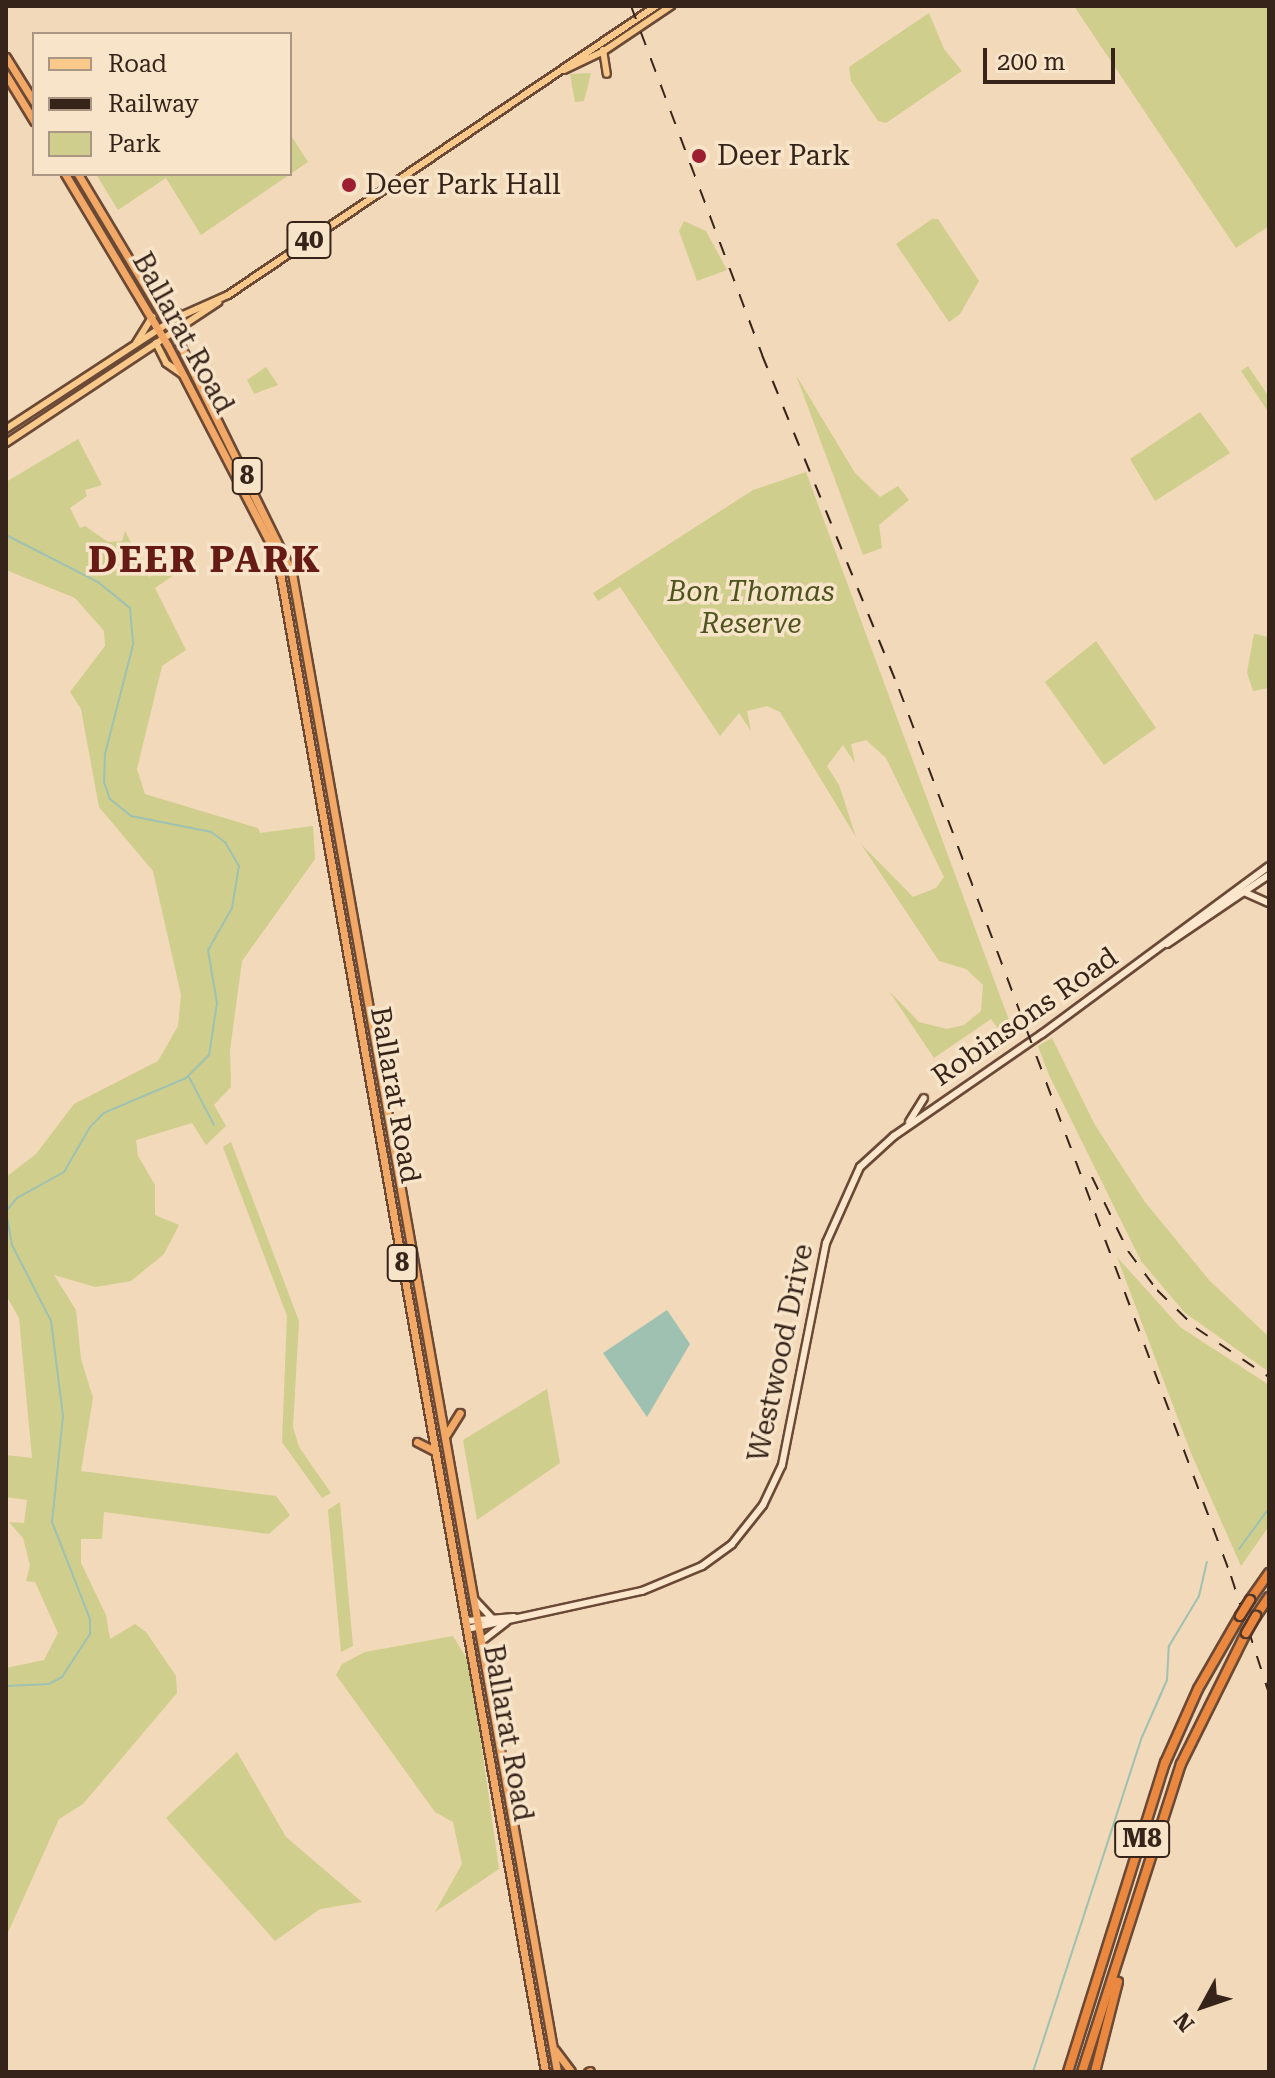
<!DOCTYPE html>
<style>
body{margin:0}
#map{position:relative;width:1275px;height:2078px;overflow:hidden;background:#f1d9b9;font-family:"Roboto Serif",serif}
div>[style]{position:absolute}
.green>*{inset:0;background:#cfce8d}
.water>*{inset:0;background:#9ec1b2}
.stream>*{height:2px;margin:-1px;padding:0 1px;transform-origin:1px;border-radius:1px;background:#9ec1b2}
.roads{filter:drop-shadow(2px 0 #6a4936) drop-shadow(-2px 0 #6a4936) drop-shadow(0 2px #6a4936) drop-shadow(0 -2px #6a4936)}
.secondary>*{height:6px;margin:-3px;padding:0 3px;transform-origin:3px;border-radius:3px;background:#fce7cc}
.primary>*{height:6px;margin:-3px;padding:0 3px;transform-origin:3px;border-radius:3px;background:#f9c88b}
.trunk>*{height:7px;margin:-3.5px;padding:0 3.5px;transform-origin:3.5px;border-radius:3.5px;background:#f2a866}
.motorway>*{height:8px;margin:-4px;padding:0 4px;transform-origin:4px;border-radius:4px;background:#ea8840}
.rail>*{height:2px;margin-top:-1px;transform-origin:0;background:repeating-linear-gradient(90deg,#362319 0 14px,transparent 0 28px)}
.bridges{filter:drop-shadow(2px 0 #553728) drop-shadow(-2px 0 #553728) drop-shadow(0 2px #553728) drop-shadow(0 -2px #553728)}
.motorway-bridge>*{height:8px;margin:-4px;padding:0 4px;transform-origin:4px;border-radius:4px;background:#ea8840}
.dots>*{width:22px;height:22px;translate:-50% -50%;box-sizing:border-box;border:4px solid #f8e4c9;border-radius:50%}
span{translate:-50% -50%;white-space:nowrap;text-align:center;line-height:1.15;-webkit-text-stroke:7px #f8e4c9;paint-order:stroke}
.shield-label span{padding:2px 6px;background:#f8e4c9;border:2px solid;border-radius:6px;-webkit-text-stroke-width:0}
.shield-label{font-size:26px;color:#362319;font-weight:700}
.poi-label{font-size:28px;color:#362319}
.left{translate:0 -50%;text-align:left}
.street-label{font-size:28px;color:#362319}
.park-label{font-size:28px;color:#4d541e;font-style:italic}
.district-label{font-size:36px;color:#661b15;font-weight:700;letter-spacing:2px}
.frame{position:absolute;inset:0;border:8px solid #362319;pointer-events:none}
.legend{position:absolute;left:32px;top:32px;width:260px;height:144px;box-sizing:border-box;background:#f8e4c9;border:2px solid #aa9783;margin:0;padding:10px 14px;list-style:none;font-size:24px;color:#362319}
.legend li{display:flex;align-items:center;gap:16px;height:40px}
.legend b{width:40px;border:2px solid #aa9783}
.north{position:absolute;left:1163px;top:1966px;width:80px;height:80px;-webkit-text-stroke:6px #f8e4c9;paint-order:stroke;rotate:230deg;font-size:22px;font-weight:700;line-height:32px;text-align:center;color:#362319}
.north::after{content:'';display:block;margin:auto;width:28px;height:36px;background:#362319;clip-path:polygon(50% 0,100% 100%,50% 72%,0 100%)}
.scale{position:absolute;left:983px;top:48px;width:132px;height:36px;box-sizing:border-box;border:4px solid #362319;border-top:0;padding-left:10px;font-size:24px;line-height:28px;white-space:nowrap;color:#362319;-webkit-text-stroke:6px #f8e4c9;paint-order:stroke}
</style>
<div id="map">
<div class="green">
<div style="clip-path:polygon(1074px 6px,1269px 6px,1269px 226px,1236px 248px)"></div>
<div style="clip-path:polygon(929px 13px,944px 49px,962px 71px,886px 123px,878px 121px,851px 81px,849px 67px)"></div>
<div style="clip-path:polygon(591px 73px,584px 101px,575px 102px,570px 74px)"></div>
<div style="clip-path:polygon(290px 134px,308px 162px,201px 235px,166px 178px,118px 210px,96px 174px,290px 174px)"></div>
<div style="clip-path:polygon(932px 219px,938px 219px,979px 281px,960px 314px,949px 322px,896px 244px)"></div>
<div style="clip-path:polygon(684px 221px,706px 231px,727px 270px,697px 281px,679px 231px)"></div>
<div style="clip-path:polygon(1248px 366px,1269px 397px,1269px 413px,1241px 371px)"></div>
<div style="clip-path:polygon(266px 367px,278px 385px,254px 394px,247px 380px)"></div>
<div style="clip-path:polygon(796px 375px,855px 473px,880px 497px,898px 486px,909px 500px,879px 525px,882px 548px,863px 555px)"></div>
<div style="clip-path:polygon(1200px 412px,1230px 453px,1155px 501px,1130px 459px)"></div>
<div style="clip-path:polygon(78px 439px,102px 485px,85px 490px,87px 496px,70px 508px,80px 528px,85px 526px,108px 542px,122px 541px,125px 531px,149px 577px,174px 561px,181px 570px,155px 588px,186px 650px,162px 666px,137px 769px,145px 794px,258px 828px,260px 833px,313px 826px,315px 859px,242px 961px,230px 1050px,231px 1087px,214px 1105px,226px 1126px,206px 1145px,192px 1123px,136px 1140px,138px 1156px,155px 1185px,155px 1215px,179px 1225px,164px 1254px,131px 1281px,95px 1287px,54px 1275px,76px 1310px,81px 1359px,93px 1398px,81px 1471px,276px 1496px,290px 1515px,269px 1534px,104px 1512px,102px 1539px,81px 1539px,81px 1563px,106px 1615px,110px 1639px,135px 1624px,146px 1632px,176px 1676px,177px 1693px,83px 1804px,59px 1819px,6px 1937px,6px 1668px,44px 1660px,58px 1633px,35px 1582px,26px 1581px,30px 1565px,23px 1538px,9px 1522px,24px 1523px,27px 1500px,6px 1497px,6px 1455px,32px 1458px,19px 1318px,6px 1295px,6px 1177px,36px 1154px,74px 1104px,158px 1061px,178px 1026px,181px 995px,153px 871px,99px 807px,81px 709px,70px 692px,105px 646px,104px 631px,75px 598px,6px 570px,6px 482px)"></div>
<div style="clip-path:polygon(806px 472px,1013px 1031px,1004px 1037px,991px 1019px,934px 1058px,889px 991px,919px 1022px,947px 1029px,964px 1025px,981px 1011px,983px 985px,966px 969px,939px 961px,861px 844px,913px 897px,936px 888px,944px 877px,886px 758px,866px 740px,851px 744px,855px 763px,843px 745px,827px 766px,839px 785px,856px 837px,780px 712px,767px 706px,747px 711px,751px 731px,739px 713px,720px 736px,620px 587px,598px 601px,593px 593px,753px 490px)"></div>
<div style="clip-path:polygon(1254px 634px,1269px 637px,1269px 688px,1253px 691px,1247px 672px)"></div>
<div style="clip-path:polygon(1096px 641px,1156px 728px,1104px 765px,1045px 682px)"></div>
<div style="clip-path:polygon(1052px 1038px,1095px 1125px,1145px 1202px,1209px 1280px,1269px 1337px,1269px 1372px,1185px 1313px,1141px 1261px,1049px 1075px,1038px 1046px)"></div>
<div style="clip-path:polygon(231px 1142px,299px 1321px,293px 1427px,299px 1447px,331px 1493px,322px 1498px,282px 1442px,287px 1316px,223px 1147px)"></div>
<div style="clip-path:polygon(1117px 1257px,1180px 1327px,1269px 1385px,1269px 1526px,1241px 1566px,1191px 1453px)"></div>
<div style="clip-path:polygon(547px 1389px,560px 1463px,477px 1520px,463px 1440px)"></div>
<div style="clip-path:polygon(340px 1502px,353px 1646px,341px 1652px,328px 1510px)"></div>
<div style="clip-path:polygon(453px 1636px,470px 1664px,499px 1869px,435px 1912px,462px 1864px,453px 1822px,435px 1812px,336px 1675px,342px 1664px,365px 1652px)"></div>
<div style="clip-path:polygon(237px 1752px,286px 1837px,362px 1902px,320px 1909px,275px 1941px,166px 1818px)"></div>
</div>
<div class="water">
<div style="clip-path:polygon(667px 1310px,690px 1344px,647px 1417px,603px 1353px)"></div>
</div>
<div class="stream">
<div style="left:6px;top:535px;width:103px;rotate:27.1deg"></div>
<div style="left:98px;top:582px;width:41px;rotate:39.1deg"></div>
<div style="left:130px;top:608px;width:37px;rotate:85deg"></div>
<div style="left:133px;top:645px;width:113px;rotate:104.4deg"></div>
<div style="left:105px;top:754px;width:28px;rotate:92deg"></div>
<div style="left:104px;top:782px;width:18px;rotate:71deg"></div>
<div style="left:110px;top:799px;width:27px;rotate:39deg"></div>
<div style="left:131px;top:816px;width:82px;rotate:11.3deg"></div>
<div style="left:211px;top:832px;width:17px;rotate:36deg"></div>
<div style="left:225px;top:842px;width:28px;rotate:60deg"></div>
<div style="left:239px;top:866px;width:43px;rotate:99.5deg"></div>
<div style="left:232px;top:908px;width:48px;rotate:119.7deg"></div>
<div style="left:208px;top:950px;width:54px;rotate:80.4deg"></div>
<div style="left:217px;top:1003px;width:53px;rotate:98.7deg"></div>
<div style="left:209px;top:1055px;width:33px;rotate:135deg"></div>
<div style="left:186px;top:1078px;width:89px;rotate:156.9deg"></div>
<div style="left:104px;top:1113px;width:20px;rotate:135deg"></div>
<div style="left:90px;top:1127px;width:52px;rotate:120deg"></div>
<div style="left:64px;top:1172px;width:54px;rotate:151deg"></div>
<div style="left:17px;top:1198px;width:17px;rotate:130deg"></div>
<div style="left:6px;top:1211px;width:35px;rotate:80deg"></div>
<div style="left:12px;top:1245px;width:85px;rotate:62.8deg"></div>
<div style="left:51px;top:1321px;width:96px;rotate:82.8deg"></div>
<div style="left:63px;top:1416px;width:107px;rotate:95.9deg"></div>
<div style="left:52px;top:1522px;width:104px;rotate:68.6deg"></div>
<div style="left:90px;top:1619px;width:15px;rotate:90deg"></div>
<div style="left:90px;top:1634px;width:51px;rotate:123.1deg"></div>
<div style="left:62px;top:1677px;width:15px;rotate:152deg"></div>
<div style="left:49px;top:1684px;width:43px;rotate:177.3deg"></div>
<div style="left:189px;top:1077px;width:54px;rotate:62.5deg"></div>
<div style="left:1239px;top:1549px;width:51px;rotate:-53.8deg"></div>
<div style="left:1033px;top:2072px;width:352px;rotate:-72deg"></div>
<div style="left:1142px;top:1737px;width:62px;rotate:-66.3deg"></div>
<div style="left:1167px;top:1680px;width:34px;rotate:-87deg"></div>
<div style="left:1169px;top:1646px;width:58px;rotate:-59deg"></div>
<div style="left:1199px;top:1596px;width:35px;rotate:-77deg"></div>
</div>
<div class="roads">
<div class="secondary">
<div style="left:1244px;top:892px;width:27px;rotate:24deg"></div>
<div style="left:1167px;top:944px;width:123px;rotate:-34.1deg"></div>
<div style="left:909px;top:1122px;width:28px;rotate:-58deg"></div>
<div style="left:474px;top:1599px;width:25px;rotate:47deg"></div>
<div style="left:466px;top:1621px;width:48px;rotate:-4.8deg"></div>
<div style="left:467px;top:1629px;width:179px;rotate:-12.3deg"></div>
<div style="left:642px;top:1591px;width:65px;rotate:-22.6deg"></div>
<div style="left:702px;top:1566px;width:37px;rotate:-36deg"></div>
<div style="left:732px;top:1544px;width:50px;rotate:-51.5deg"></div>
<div style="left:763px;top:1505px;width:44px;rotate:-64.6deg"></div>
<div style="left:782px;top:1465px;width:226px;rotate:-78.8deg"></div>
<div style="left:826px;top:1243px;width:83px;rotate:-65.9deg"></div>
<div style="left:860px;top:1167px;width:46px;rotate:-42.4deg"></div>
<div style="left:894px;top:1136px;width:180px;rotate:-34.6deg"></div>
<div style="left:1042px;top:1034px;width:282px;rotate:-36.5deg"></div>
<div style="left:482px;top:1641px;width:31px;rotate:-38deg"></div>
</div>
<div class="primary">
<div style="left:603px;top:50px;width:24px;rotate:81deg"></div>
<div style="left:564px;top:70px;width:44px;rotate:-25.4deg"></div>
<div style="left:604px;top:51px;width:81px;rotate:-33.9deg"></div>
<div style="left:155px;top:301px;width:30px;rotate:28deg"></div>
<div style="left:136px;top:343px;width:31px;rotate:-58deg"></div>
<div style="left:156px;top:343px;width:22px;rotate:63deg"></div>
<div style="left:166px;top:363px;width:21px;rotate:35deg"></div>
<div style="left:179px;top:343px;width:21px;rotate:-71deg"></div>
<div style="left:6px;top:429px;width:201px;rotate:-33.2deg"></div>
<div style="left:174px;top:319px;width:59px;rotate:-24deg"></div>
<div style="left:228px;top:295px;width:516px;rotate:-34.03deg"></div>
<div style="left:6px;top:443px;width:255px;rotate:-33.6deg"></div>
</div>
<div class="trunk">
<div style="left:6px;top:57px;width:53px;rotate:58.1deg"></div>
<div style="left:6px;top:75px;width:54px;rotate:58.7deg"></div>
<div style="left:65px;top:174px;width:200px;rotate:59.1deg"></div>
<div style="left:168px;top:346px;width:220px;rotate:62.6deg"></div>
<div style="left:269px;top:541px;width:34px;rotate:71deg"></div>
<div style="left:280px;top:573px;width:1522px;rotate:79.97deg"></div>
<div style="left:78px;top:174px;width:197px;rotate:59.1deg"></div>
<div style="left:179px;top:343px;width:256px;rotate:63.8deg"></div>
<div style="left:292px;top:573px;width:1522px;rotate:79.97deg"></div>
<div style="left:446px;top:1435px;width:26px;rotate:-58deg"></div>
<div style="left:417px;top:1442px;width:20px;rotate:27deg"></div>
<div style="left:555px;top:2050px;width:26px;rotate:53deg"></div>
<div style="left:588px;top:2072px;width:2px;rotate:-27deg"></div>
</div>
<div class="motorway">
<div style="left:1250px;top:1600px;width:33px;rotate:-55deg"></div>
<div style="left:1256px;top:1616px;width:23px;rotate:-56deg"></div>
<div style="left:1068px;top:2072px;width:324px;rotate:-72.6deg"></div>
<div style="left:1165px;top:1763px;width:81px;rotate:-66deg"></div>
<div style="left:1198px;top:1689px;width:84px;rotate:-60.1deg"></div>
<div style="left:1082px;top:2072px;width:324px;rotate:-72.2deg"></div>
<div style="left:1181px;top:1764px;width:146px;rotate:-63.6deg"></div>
<div style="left:1095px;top:2072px;width:93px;rotate:-75.7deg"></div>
</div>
</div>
<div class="rail">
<div style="left:631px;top:6px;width:373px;rotate:69.4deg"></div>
<div style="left:762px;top:355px;width:361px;rotate:67.7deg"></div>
<div style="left:899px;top:689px;width:947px;rotate:69.48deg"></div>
<div style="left:1231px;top:1576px;width:124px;rotate:72.1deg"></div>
<div style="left:1092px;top:1177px;width:82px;rotate:64.1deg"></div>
<div style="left:1128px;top:1251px;width:49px;rotate:53.4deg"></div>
<div style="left:1157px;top:1290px;width:54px;rotate:44.3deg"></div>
<div style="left:1196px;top:1328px;width:88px;rotate:33.9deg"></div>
</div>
<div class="bridges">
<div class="motorway-bridge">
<div style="left:1240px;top:1616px;width:19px;rotate:-58deg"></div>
<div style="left:1246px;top:1633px;width:20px;rotate:-60deg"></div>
</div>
</div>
<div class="dots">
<div style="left:699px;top:156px;background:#9c1e30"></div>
<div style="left:349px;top:185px;background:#9c1e30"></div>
</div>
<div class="shield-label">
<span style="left:309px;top:240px">40</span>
<span style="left:247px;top:476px">8</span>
<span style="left:402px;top:1263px">8</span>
<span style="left:1142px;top:1839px">M8</span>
</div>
<div class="poi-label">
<span class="left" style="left:717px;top:156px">Deer Park</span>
<span class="left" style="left:365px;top:185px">Deer Park Hall</span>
</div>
<div class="street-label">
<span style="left:183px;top:333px;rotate:61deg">Ballarat Road</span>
<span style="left:1025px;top:1017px;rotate:-35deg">Robinsons Road</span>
<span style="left:395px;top:1095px;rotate:80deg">Ballarat Road</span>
<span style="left:781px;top:1353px;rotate:-78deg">Westwood Drive</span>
<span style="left:508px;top:1733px;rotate:80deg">Ballarat Road</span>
</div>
<div class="park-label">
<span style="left:751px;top:608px">Bon Thomas<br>Reserve</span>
</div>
<div class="district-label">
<span style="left:205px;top:561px">DEER PARK</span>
</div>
<div class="frame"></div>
<ul class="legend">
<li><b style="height:10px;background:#f9c88b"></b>Road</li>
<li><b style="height:10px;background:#362319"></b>Railway</li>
<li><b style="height:22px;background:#cfce8d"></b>Park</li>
</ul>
<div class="north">N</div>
<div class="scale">200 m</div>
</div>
